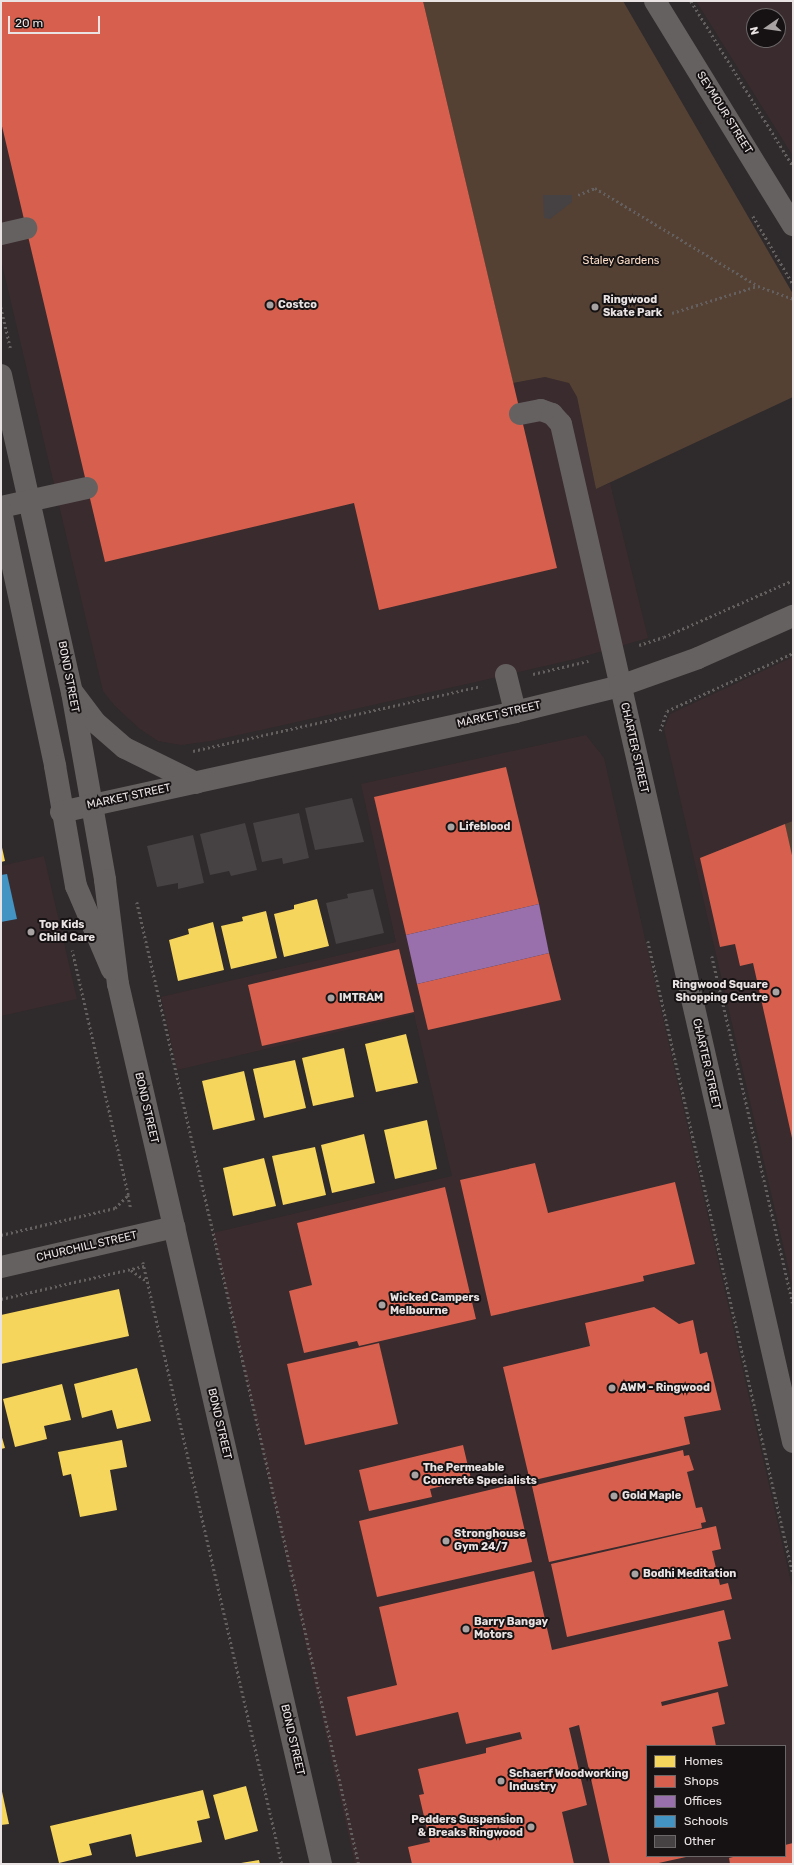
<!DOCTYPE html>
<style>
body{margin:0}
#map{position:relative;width:794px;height:1865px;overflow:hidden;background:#2f2a2b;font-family:Rubik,sans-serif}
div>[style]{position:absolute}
.built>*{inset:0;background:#3a2b2e}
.green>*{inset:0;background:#544134}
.homes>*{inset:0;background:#f6d55c}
.shops>*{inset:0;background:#d6604d}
.offices>*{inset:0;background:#9970ab}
.schools>*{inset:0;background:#4393c3}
.building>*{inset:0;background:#464143}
.path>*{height:2.5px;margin-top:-1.25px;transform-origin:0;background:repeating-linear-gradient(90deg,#64605f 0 2px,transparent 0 5px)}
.minor>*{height:22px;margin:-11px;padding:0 11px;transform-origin:11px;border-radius:11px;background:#666161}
.dots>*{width:11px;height:11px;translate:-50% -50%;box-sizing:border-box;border:2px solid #161213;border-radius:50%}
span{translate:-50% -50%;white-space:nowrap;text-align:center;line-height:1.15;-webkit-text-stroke:4px #161213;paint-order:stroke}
.street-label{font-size:11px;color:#eae3e4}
.park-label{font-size:11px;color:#fadcc5}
.poi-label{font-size:11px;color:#eae3e4;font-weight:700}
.left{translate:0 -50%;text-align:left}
.right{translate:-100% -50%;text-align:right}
.frame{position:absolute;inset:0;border:2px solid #eae3e4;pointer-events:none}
.legend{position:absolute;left:646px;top:1745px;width:140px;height:112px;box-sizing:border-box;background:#161213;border:1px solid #6b6667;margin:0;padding:5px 7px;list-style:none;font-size:12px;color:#eae3e4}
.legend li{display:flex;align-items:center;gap:8px;height:20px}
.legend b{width:20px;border:1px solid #6b6667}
.north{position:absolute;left:746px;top:8px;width:40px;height:40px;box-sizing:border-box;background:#161213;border:1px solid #6b6667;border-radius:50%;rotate:257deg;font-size:11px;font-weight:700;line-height:16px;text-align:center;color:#eae3e4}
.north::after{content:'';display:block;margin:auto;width:14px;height:18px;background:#a9a2a3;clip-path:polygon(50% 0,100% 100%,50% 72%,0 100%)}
.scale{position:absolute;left:8px;top:16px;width:92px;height:18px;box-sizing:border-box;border:2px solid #eae3e4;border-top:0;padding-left:5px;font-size:12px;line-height:14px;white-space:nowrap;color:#eae3e4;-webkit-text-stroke:3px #161213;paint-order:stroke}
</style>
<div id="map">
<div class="built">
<div style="clip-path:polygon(1px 1px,423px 1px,513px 383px,545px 377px,560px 379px,569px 383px,577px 397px,596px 489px,610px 483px,648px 638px,575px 659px,480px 681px,211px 741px,181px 745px,158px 741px,140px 729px,115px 706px,103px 691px,1px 260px)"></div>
<div style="clip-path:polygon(evenodd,696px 1px,793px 1px,793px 156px,696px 1px,754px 16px,778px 16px,778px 40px,754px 40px,754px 16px)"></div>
<div style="clip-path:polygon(793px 657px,793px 1288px,664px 729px,670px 714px)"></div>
<div style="clip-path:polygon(evenodd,586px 735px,604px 758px,793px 1591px,793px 1864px,355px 1864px,213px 1233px,452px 1176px,414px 1014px,177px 1070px,161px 997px,396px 942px,361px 784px,586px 735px,647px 1746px,785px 1746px,785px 1856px,647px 1856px,647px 1746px)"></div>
<div style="clip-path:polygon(44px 856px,77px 999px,1px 1016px,1px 866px)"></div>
</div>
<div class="green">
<div style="clip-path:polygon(423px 1px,623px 1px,793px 294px,793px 397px,596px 489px,577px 397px,569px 383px,545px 377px,513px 383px)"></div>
<div style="clip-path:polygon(793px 821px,793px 860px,792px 860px,785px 824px)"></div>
</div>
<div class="homes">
<div style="clip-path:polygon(1px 843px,5px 861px,1px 862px)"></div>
<div style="clip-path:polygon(317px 899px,329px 946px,284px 957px,274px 914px,294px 909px,294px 905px)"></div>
<div style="clip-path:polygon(266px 911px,277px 958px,231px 969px,221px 926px,243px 921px,242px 917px)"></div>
<div style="clip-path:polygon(213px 922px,224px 970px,178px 981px,169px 940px,189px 934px,188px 929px)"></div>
<div style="clip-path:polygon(406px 1034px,418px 1083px,376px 1092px,365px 1044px)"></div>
<div style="clip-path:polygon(344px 1048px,354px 1097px,313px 1106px,302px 1058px)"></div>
<div style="clip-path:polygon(295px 1060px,306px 1108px,264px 1118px,253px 1069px)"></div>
<div style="clip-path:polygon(244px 1071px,255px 1120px,213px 1130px,202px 1081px)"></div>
<div style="clip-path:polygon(427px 1120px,437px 1169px,395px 1179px,384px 1130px)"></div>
<div style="clip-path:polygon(364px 1134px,375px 1183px,332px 1193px,321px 1145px)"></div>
<div style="clip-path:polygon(315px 1147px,326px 1195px,283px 1205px,272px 1156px)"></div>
<div style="clip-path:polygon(264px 1158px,276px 1206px,233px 1216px,223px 1168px)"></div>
<div style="clip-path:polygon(119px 1289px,129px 1336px,1px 1364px,1px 1315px)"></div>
<div style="clip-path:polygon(137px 1368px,151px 1421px,117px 1429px,112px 1410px,82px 1418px,74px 1384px)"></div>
<div style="clip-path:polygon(62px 1384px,71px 1420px,44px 1426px,47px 1439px,15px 1447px,3px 1399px)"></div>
<div style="clip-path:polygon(1px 1434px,5px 1448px,1px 1449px)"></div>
<div style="clip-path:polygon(122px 1440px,127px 1467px,110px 1470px,117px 1510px,80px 1517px,71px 1474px,63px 1476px,58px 1452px)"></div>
<div style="clip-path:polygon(246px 1786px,258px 1831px,225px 1840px,213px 1795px)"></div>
<div style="clip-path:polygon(1px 1787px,9px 1824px,1px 1825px)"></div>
<div style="clip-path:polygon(203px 1790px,210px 1818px,197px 1821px,202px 1842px,136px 1857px,131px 1834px,89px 1844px,92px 1855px,59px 1863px,50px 1826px)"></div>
<div style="clip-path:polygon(259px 1860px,260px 1864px,242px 1864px,241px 1863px)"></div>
</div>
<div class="shops">
<div style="clip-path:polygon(1px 1px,423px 1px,557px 568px,379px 610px,354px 503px,105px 562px,1px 122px)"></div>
<div style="clip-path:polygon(506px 767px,539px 904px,406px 935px,374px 797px)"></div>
<div style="clip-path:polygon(785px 824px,793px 860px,792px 1138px,753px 963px,740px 966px,735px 944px,720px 947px,700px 858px)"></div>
<div style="clip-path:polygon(399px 949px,414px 1012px,262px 1046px,248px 985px)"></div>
<div style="clip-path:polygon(549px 953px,561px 1000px,428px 1030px,417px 984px)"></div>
<div style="clip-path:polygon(535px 1163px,548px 1213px,675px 1182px,695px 1264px,643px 1276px,644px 1281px,491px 1316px,460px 1180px)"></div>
<div style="clip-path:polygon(445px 1187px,476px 1319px,359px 1346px,357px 1341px,304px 1353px,289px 1291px,312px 1285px,297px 1223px)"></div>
<div style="clip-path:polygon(654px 1307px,679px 1324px,693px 1320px,700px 1354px,707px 1352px,721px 1410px,684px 1417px,690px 1444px,530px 1481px,503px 1367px,590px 1346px,585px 1323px)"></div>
<div style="clip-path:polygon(379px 1343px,398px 1424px,305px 1445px,287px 1364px)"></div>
<div style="clip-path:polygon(463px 1445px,471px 1479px,430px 1489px,432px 1497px,369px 1511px,359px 1470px)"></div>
<div style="clip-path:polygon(683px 1450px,684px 1456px,689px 1455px,694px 1470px,687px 1472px,696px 1508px,702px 1507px,706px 1522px,701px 1523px,702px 1528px,549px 1562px,532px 1486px)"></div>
<div style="clip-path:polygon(514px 1484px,532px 1562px,377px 1597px,359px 1521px)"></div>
<div style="clip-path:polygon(716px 1526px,721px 1549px,712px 1551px,720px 1585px,728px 1583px,732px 1599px,567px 1637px,551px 1564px)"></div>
<div style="clip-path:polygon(534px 1571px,552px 1650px,724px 1610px,731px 1639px,718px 1642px,728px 1686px,661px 1702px,662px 1706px,718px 1692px,725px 1724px,712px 1727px,716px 1746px,647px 1746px,647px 1856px,686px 1857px,654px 1864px,610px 1864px,579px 1725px,569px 1728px,587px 1805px,562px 1812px,574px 1864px,412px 1864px,408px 1847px,430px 1842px,419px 1795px,424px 1794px,418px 1769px,486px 1753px,486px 1748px,522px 1739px,520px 1732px,466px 1744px,458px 1712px,356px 1736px,347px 1697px,397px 1685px,379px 1607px)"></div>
<div style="clip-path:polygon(793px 1843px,793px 1864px,730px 1864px,729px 1858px,737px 1856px,785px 1856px,785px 1845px)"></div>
</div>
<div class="offices">
<div style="clip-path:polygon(539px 904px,549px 953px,417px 984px,406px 935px)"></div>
</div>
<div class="schools">
<div style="clip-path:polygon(7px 874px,17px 919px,1px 922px,1px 875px)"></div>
</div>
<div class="building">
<div style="clip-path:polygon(543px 195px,572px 195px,572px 202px,550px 219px,544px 218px)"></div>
<div style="clip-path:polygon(352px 798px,364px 842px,315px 850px,305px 808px)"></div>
<div style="clip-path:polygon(299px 813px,309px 858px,283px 864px,282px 858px,262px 862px,253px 823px)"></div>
<div style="clip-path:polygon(245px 823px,257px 870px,231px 876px,229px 871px,210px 875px,200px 834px)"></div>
<div style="clip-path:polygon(193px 835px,204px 883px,178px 889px,178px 883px,157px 887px,147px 846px)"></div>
<div style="clip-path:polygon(373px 889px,384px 933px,336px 944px,326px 903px,348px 898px,347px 894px)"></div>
</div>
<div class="path">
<div style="left:691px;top:1px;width:194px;rotate:58.3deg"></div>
<div style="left:578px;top:195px;width:18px;rotate:-22deg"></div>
<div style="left:595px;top:188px;width:190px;rotate:31deg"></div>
<div style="left:758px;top:286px;width:37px;rotate:20deg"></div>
<div style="left:753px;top:216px;width:79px;rotate:59.5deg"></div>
<div style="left:1px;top:307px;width:44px;rotate:76.9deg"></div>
<div style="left:672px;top:313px;width:89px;rotate:-17.6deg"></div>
<div style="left:639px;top:645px;width:26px;rotate:-18deg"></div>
<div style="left:664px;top:637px;width:141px;rotate:-23.8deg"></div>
<div style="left:533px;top:674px;width:57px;rotate:-13.3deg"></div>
<div style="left:660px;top:731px;width:21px;rotate:-71deg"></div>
<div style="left:667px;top:711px;width:139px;rotate:-24.7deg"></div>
<div style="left:193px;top:751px;width:295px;rotate:-12.7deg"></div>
<div style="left:137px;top:902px;width:987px;rotate:77.01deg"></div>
<div style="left:648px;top:941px;width:649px;rotate:77.1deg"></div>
<div style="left:712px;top:956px;width:356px;rotate:76.9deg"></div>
<div style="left:128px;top:1195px;width:14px;rotate:78deg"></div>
<div style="left:1px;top:1235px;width:117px;rotate:-13.3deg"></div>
<div style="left:115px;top:1208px;width:18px;rotate:-45deg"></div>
<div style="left:128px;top:1195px;width:251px;rotate:-102.9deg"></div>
<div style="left:143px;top:1262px;width:618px;rotate:77deg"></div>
<div style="left:131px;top:1270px;width:21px;rotate:35deg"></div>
<div style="left:1px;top:1299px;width:147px;rotate:-13deg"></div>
</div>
<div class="minor">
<div style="left:655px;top:1px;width:263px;rotate:58.4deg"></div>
<div style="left:1px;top:234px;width:26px;rotate:-13deg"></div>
<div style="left:1px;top:375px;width:325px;rotate:77.4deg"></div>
<div style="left:72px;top:692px;width:191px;rotate:80deg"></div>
<div style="left:105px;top:880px;width:105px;rotate:82.9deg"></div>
<div style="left:118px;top:984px;width:903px;rotate:77.01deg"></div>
<div style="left:520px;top:414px;width:21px;rotate:-11deg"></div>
<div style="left:541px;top:410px;width:12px;rotate:20deg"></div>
<div style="left:552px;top:414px;width:13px;rotate:48deg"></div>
<div style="left:561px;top:424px;width:1044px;rotate:77.16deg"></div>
<div style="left:1px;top:507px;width:88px;rotate:-12.5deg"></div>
<div style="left:1px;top:511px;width:261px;rotate:78deg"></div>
<div style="left:55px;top:766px;width:122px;rotate:80.1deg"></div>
<div style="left:76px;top:886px;width:91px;rotate:66.8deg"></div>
<div style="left:506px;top:675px;width:38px;rotate:76deg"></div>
<div style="left:74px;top:694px;width:36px;rotate:53deg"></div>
<div style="left:96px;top:723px;width:38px;rotate:41deg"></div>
<div style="left:125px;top:748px;width:79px;rotate:26.2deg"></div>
<div style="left:61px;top:812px;width:465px;rotate:-12.4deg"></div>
<div style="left:515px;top:712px;width:108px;rotate:-13.9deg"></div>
<div style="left:620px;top:686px;width:83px;rotate:-19.7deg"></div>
<div style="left:698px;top:658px;width:104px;rotate:-23.9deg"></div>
<div style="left:1px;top:1267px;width:178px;rotate:-13deg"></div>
</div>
<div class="dots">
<div style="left:270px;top:305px;background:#a9a2a3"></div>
<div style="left:595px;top:307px;background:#a9a2a3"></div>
<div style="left:451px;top:827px;background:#a9a2a3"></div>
<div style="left:31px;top:932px;background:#a9a2a3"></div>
<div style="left:776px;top:992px;background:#a9a2a3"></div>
<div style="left:331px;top:998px;background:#a9a2a3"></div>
<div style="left:382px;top:1305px;background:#a9a2a3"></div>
<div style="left:612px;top:1388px;background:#a9a2a3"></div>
<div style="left:415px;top:1475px;background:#a9a2a3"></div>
<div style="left:614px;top:1496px;background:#a9a2a3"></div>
<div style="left:446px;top:1541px;background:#a9a2a3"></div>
<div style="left:635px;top:1574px;background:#a9a2a3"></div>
<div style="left:466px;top:1629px;background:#a9a2a3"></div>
<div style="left:501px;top:1781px;background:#a9a2a3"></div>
<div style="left:531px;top:1827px;background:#a9a2a3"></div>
</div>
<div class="street-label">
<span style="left:724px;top:113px;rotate:58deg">SEYMOUR STREET</span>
<span style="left:68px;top:677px;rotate:79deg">BOND STREET</span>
<span style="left:499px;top:715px;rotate:-13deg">MARKET STREET</span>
<span style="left:634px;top:748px;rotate:77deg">CHARTER STREET</span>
<span style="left:129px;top:797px;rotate:-12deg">MARKET STREET</span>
<span style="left:706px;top:1064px;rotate:77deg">CHARTER STREET</span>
<span style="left:146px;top:1108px;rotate:77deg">BOND STREET</span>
<span style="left:87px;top:1247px;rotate:-13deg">CHURCHILL STREET</span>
<span style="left:219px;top:1424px;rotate:77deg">BOND STREET</span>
<span style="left:292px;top:1740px;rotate:77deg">BOND STREET</span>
</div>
<div class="park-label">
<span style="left:621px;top:261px">Staley Gardens</span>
</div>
<div class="poi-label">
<span class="left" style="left:603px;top:307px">Ringwood<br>Skate Park</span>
<span class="left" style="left:278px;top:305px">Costco</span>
<span class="left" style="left:459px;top:827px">Lifeblood</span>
<span class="left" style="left:39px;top:932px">Top Kids<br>Child Care</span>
<span class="right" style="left:768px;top:992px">Ringwood Square<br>Shopping Centre</span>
<span class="left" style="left:339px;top:998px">IMTRAM</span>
<span class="left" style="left:390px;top:1305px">Wicked Campers<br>Melbourne</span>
<span class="left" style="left:620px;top:1388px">AWM - Ringwood</span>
<span class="left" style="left:423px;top:1475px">The Permeable<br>Concrete Specialists</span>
<span class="left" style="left:622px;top:1496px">Gold Maple</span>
<span class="left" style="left:454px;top:1541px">Stronghouse<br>Gym 24/7</span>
<span class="left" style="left:643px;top:1574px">Bodhi Meditation</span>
<span class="left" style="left:474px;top:1629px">Barry Bangay<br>Motors</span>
<span class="left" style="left:509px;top:1781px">Schaerf Woodworking<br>Industry</span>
<span class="right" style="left:523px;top:1827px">Pedders Suspension<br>&amp; Breaks Ringwood</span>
</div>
<div class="frame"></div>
<ul class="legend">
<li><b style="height:11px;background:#f6d55c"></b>Homes</li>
<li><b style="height:11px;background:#d6604d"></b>Shops</li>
<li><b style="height:11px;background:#9970ab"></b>Offices</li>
<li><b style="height:11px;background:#4393c3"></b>Schools</li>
<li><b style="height:11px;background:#464143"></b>Other</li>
</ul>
<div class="north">N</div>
<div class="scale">20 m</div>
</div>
